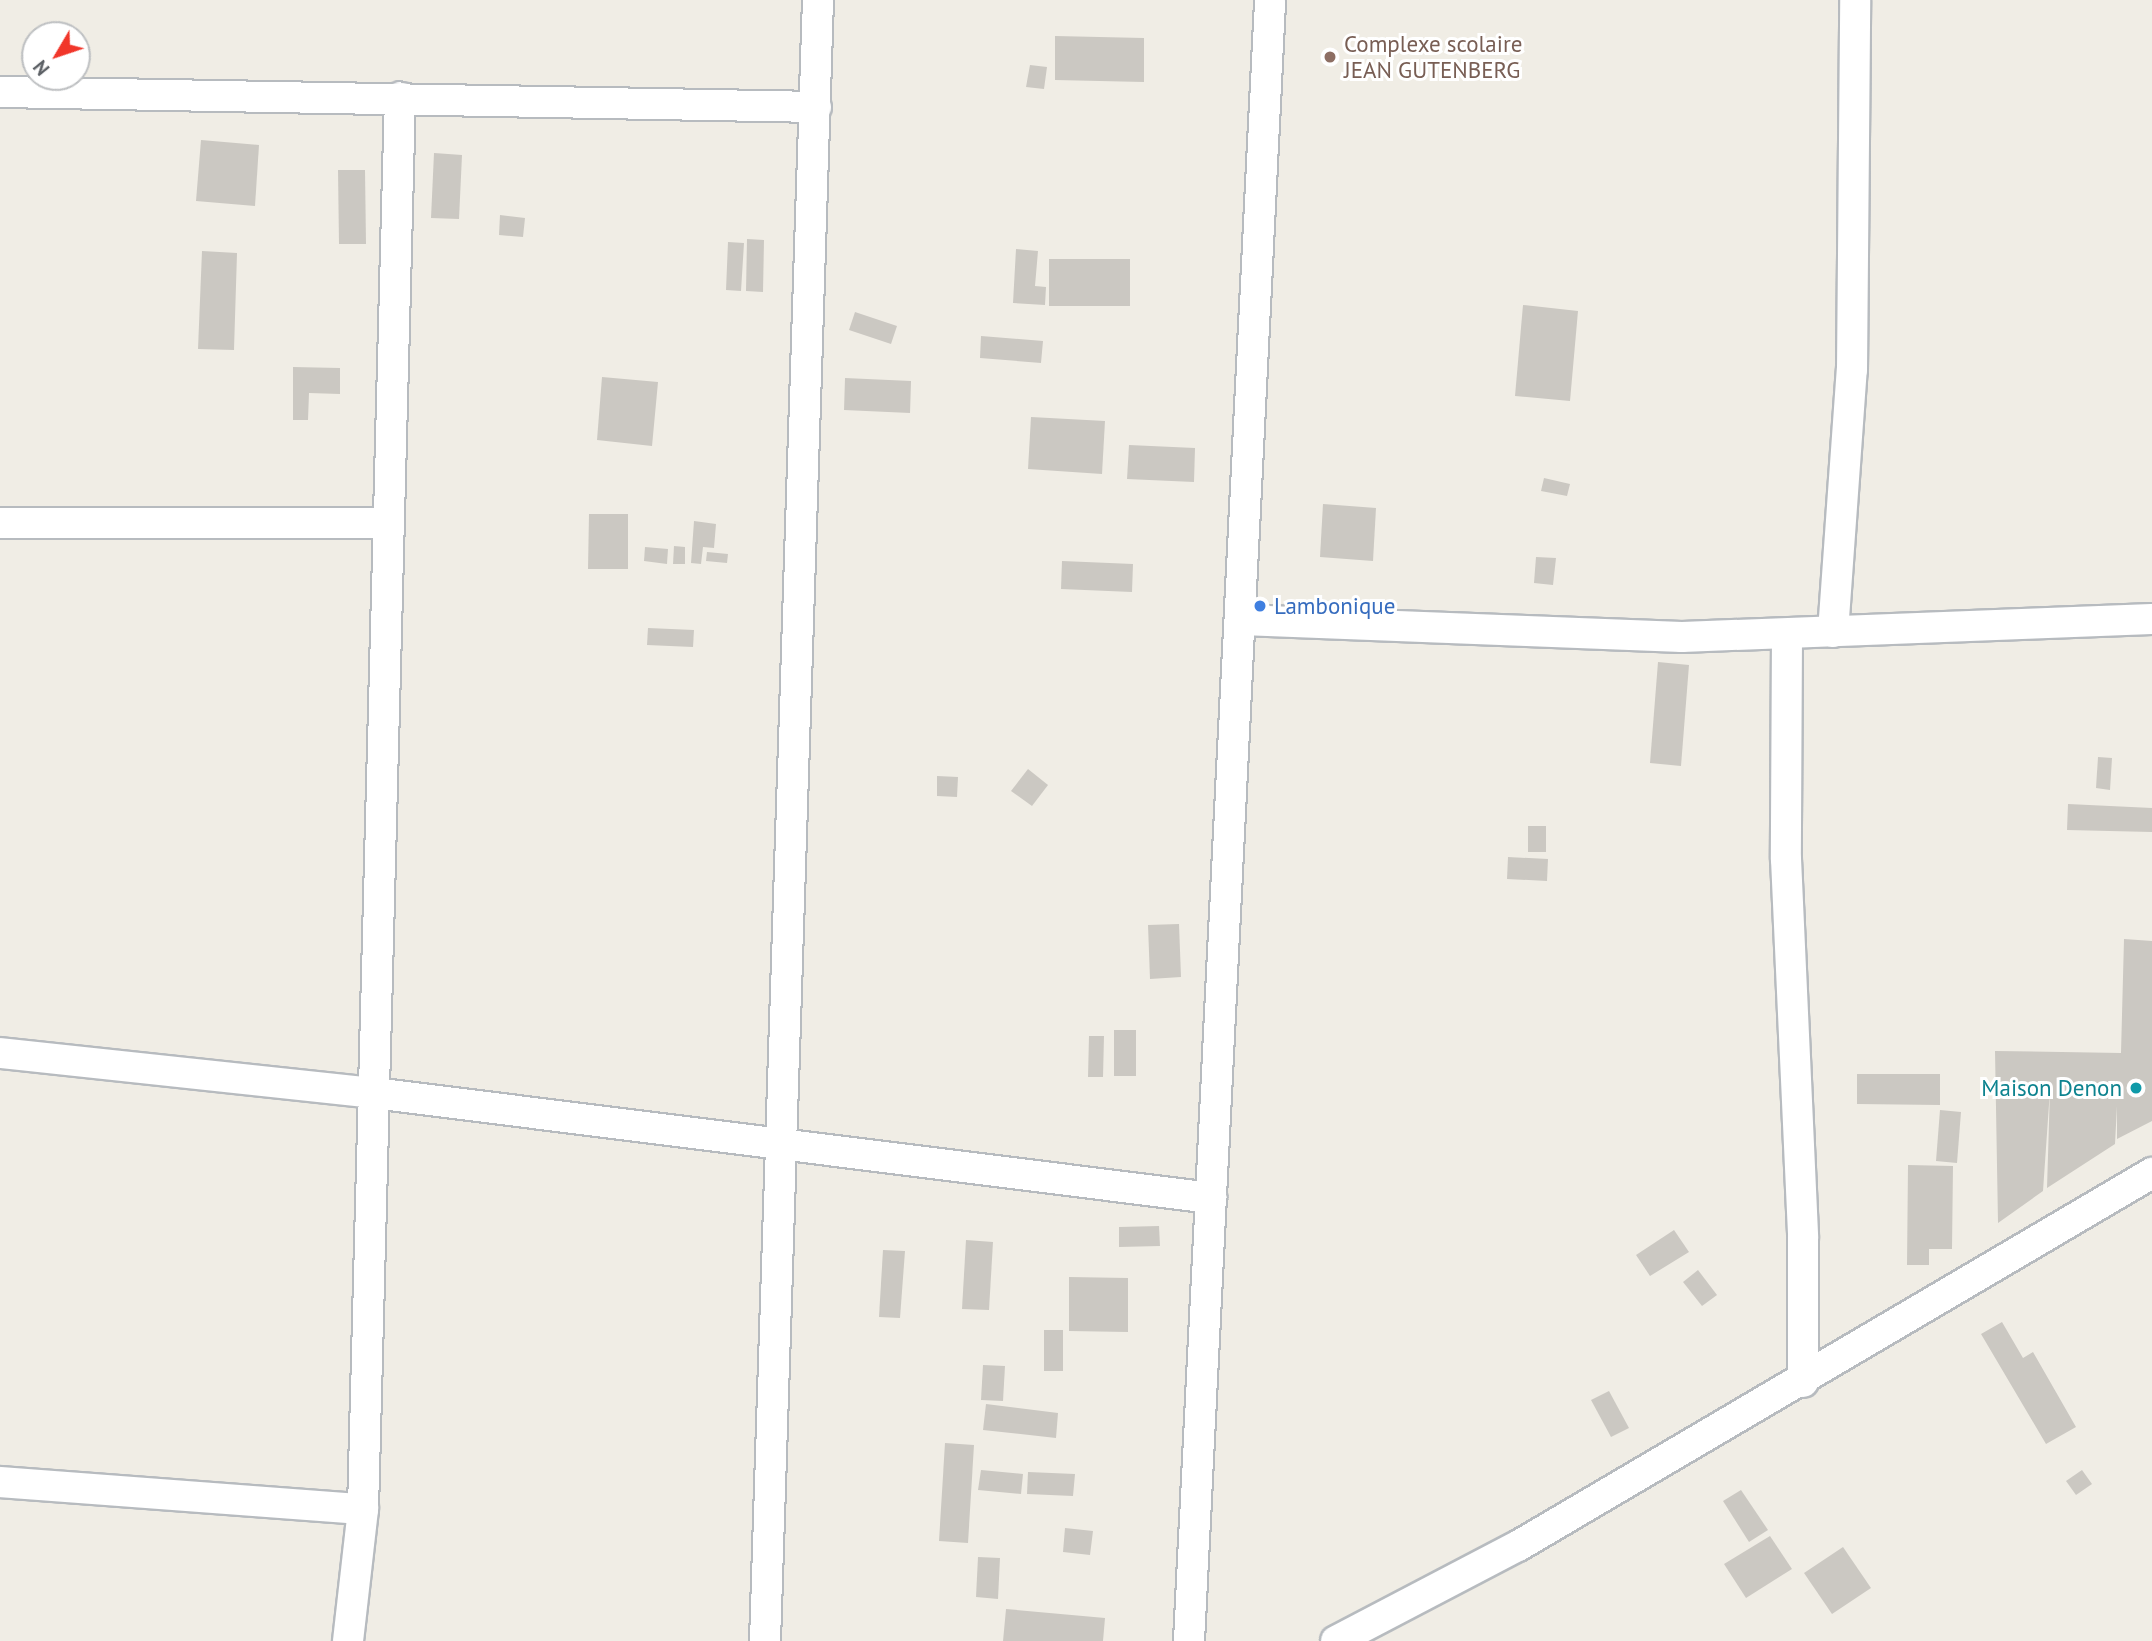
<!DOCTYPE html>
<style>
body{margin:0}
#map{position:relative;width:2152px;height:1641px;overflow:hidden;background:#f0ede5;font-family:"PT Sans",sans-serif}
div>[style]{position:absolute}
.building>*{inset:0;background:#cbc8c2}
.roads{filter:drop-shadow(2px 0 #b7bbbf) drop-shadow(-2px 0 #b7bbbf) drop-shadow(0 2px #b7bbbf) drop-shadow(0 -2px #b7bbbf)}
.street>*{height:30px;margin:-15px;padding:0 15px;transform-origin:15px;border-radius:15px;background:#fff}
.dots>*{width:19px;height:19px;translate:-50% -50%;box-sizing:border-box;border:4px solid #fff;border-radius:50%}
span{translate:-50% -50%;white-space:nowrap;text-align:center;line-height:1.15;-webkit-text-stroke:6px #fff;paint-order:stroke}
.education-label{font-size:23px;color:#785e54}
.left{translate:0 -50%;text-align:left}
.shop-label{font-size:23px;color:#366cbe}
.culture-label{font-size:23px;color:#0d838f}
.right{translate:-100% -50%;text-align:right}
.north{position:absolute;left:21px;top:21px;width:70px;height:70px;box-sizing:border-box;background:#fff;border:2px solid #bec0c2;border-radius:50%;rotate:231deg;font-size:19px;font-weight:700;line-height:28px;text-align:center;color:#5d6166}
.north::after{content:'';display:block;margin:auto;width:24px;height:32px;background:#f1362a;clip-path:polygon(50% 0,100% 100%,50% 72%,0 100%)}
</style>
<div id="map">
<div class="building">
<div style="clip-path:polygon(1055px 36px,1144px 38px,1144px 82px,1055px 80px)"></div>
<div style="clip-path:polygon(1030px 65px,1047px 67px,1044px 89px,1026px 87px)"></div>
<div style="clip-path:polygon(201px 140px,259px 145px,255px 206px,196px 201px)"></div>
<div style="clip-path:polygon(434px 153px,462px 155px,459px 219px,431px 218px)"></div>
<div style="clip-path:polygon(338px 170px,365px 170px,366px 244px,339px 244px)"></div>
<div style="clip-path:polygon(500px 215px,525px 218px,523px 237px,499px 235px)"></div>
<div style="clip-path:polygon(747px 239px,764px 240px,763px 292px,746px 291px)"></div>
<div style="clip-path:polygon(728px 242px,744px 243px,741px 291px,726px 290px)"></div>
<div style="clip-path:polygon(1016px 249px,1038px 251px,1035px 286px,1046px 287px,1045px 305px,1013px 303px)"></div>
<div style="clip-path:polygon(202px 251px,237px 253px,234px 350px,198px 349px)"></div>
<div style="clip-path:polygon(1049px 259px,1130px 259px,1130px 306px,1049px 306px)"></div>
<div style="clip-path:polygon(1523px 305px,1578px 311px,1570px 401px,1515px 396px)"></div>
<div style="clip-path:polygon(855px 312px,897px 326px,891px 344px,849px 330px)"></div>
<div style="clip-path:polygon(981px 336px,1043px 341px,1041px 363px,980px 358px)"></div>
<div style="clip-path:polygon(293px 367px,340px 368px,340px 394px,309px 393px,308px 420px,293px 420px)"></div>
<div style="clip-path:polygon(602px 377px,658px 382px,652px 446px,597px 440px)"></div>
<div style="clip-path:polygon(845px 378px,911px 381px,910px 413px,844px 410px)"></div>
<div style="clip-path:polygon(1031px 417px,1105px 421px,1102px 474px,1028px 469px)"></div>
<div style="clip-path:polygon(1129px 445px,1195px 448px,1194px 482px,1127px 479px)"></div>
<div style="clip-path:polygon(1544px 478px,1570px 484px,1567px 496px,1541px 491px)"></div>
<div style="clip-path:polygon(1323px 504px,1376px 508px,1373px 561px,1320px 557px)"></div>
<div style="clip-path:polygon(589px 514px,628px 514px,628px 569px,588px 569px)"></div>
<div style="clip-path:polygon(694px 521px,716px 524px,714px 548px,703px 547px,701px 564px,691px 563px)"></div>
<div style="clip-path:polygon(674px 546px,685px 547px,685px 564px,673px 564px)"></div>
<div style="clip-path:polygon(645px 547px,668px 549px,667px 564px,644px 561px)"></div>
<div style="clip-path:polygon(707px 552px,728px 554px,727px 563px,706px 561px)"></div>
<div style="clip-path:polygon(1536px 557px,1556px 558px,1553px 585px,1534px 583px)"></div>
<div style="clip-path:polygon(1062px 561px,1133px 564px,1132px 592px,1061px 589px)"></div>
<div style="clip-path:polygon(648px 628px,694px 630px,693px 647px,647px 645px)"></div>
<div style="clip-path:polygon(1658px 662px,1689px 665px,1681px 766px,1650px 763px)"></div>
<div style="clip-path:polygon(2098px 757px,2112px 758px,2110px 790px,2096px 788px)"></div>
<div style="clip-path:polygon(1028px 769px,1048px 785px,1032px 806px,1011px 791px)"></div>
<div style="clip-path:polygon(937px 776px,958px 777px,957px 797px,937px 796px)"></div>
<div style="clip-path:polygon(2068px 804px,2152px 808px,2152px 832px,2067px 830px)"></div>
<div style="clip-path:polygon(1528px 826px,1546px 826px,1546px 852px,1528px 852px)"></div>
<div style="clip-path:polygon(1508px 857px,1548px 859px,1547px 881px,1507px 879px)"></div>
<div style="clip-path:polygon(1179px 924px,1181px 977px,1150px 979px,1148px 925px)"></div>
<div style="clip-path:polygon(2124px 939px,2152px 941px,2152px 1121px,2117px 1139px,2117px 1106px,2115px 1144px,2047px 1188px,2050px 1090px,2043px 1191px,1998px 1223px,1995px 1051px,2121px 1053px)"></div>
<div style="clip-path:polygon(1114px 1030px,1136px 1030px,1136px 1076px,1114px 1076px)"></div>
<div style="clip-path:polygon(1089px 1036px,1104px 1036px,1103px 1077px,1088px 1077px)"></div>
<div style="clip-path:polygon(1857px 1074px,1940px 1074px,1940px 1105px,1857px 1104px)"></div>
<div style="clip-path:polygon(1940px 1110px,1961px 1112px,1957px 1163px,1936px 1161px)"></div>
<div style="clip-path:polygon(1908px 1165px,1953px 1166px,1952px 1249px,1929px 1249px,1929px 1265px,1907px 1265px)"></div>
<div style="clip-path:polygon(1159px 1226px,1160px 1246px,1119px 1247px,1119px 1227px)"></div>
<div style="clip-path:polygon(1674px 1230px,1689px 1252px,1650px 1276px,1636px 1255px)"></div>
<div style="clip-path:polygon(966px 1240px,993px 1242px,989px 1310px,962px 1309px)"></div>
<div style="clip-path:polygon(883px 1250px,905px 1251px,900px 1318px,879px 1317px)"></div>
<div style="clip-path:polygon(1698px 1270px,1717px 1295px,1702px 1306px,1683px 1282px)"></div>
<div style="clip-path:polygon(1069px 1277px,1128px 1278px,1128px 1332px,1069px 1331px)"></div>
<div style="clip-path:polygon(2002px 1322px,2023px 1358px,2033px 1352px,2076px 1427px,2046px 1444px,1981px 1334px)"></div>
<div style="clip-path:polygon(1044px 1330px,1063px 1330px,1063px 1371px,1044px 1371px)"></div>
<div style="clip-path:polygon(983px 1365px,1005px 1366px,1003px 1401px,981px 1400px)"></div>
<div style="clip-path:polygon(1609px 1391px,1629px 1428px,1611px 1437px,1591px 1400px)"></div>
<div style="clip-path:polygon(986px 1404px,1058px 1413px,1056px 1438px,983px 1430px)"></div>
<div style="clip-path:polygon(945px 1443px,974px 1445px,968px 1543px,939px 1541px)"></div>
<div style="clip-path:polygon(981px 1470px,1023px 1474px,1021px 1494px,978px 1490px)"></div>
<div style="clip-path:polygon(2082px 1470px,2092px 1484px,2076px 1495px,2066px 1481px)"></div>
<div style="clip-path:polygon(1028px 1472px,1075px 1474px,1073px 1496px,1027px 1494px)"></div>
<div style="clip-path:polygon(1741px 1490px,1768px 1530px,1749px 1542px,1723px 1501px)"></div>
<div style="clip-path:polygon(1065px 1528px,1093px 1531px,1090px 1555px,1063px 1552px)"></div>
<div style="clip-path:polygon(1770px 1536px,1792px 1569px,1746px 1598px,1724px 1564px)"></div>
<div style="clip-path:polygon(1843px 1547px,1871px 1588px,1832px 1614px,1804px 1573px)"></div>
<div style="clip-path:polygon(978px 1557px,1000px 1558px,998px 1599px,976px 1597px)"></div>
<div style="clip-path:polygon(1006px 1609px,1105px 1618px,1103px 1641px,1003px 1641px)"></div>
</div>
<div class="roads">
<div class="street">
<div style="left:0;top:92px;width:816px;rotate:1.05deg"></div>
<div style="left:0;top:523px;width:389px"></div>
<div style="left:1242px;top:620px;width:440px;rotate:2.2deg"></div>
<div style="left:1682px;top:637px;width:470px;rotate:-2.2deg"></div>
<div style="left:1833px;top:632px;width:263px;rotate:-85.9deg"></div>
<div style="left:1852px;top:370px;width:370px;rotate:-89.5deg"></div>
<div style="left:1787px;top:635px;width:224px;rotate:90.3deg"></div>
<div style="left:1786px;top:859px;width:379px;rotate:87.4deg"></div>
<div style="left:1803px;top:1238px;width:144px;rotate:90deg"></div>
<div style="left:0;top:1053px;width:376px;rotate:6.1deg"></div>
<div style="left:374px;top:1093px;width:844px;rotate:7.15deg"></div>
<div style="left:0;top:1482px;width:364px;rotate:4.3deg"></div>
<div style="left:348px;top:1641px;width:133px;rotate:-83.5deg"></div>
<div style="left:363px;top:1509px;width:1412px;rotate:-88.5deg"></div>
<div style="left:765px;top:1641px;width:1642px;rotate:-88.15deg"></div>
<div style="left:1189px;top:1641px;width:1643px;rotate:-87.17deg"></div>
<div style="left:1336px;top:1641px;width:205px;rotate:-27.6deg"></div>
<div style="left:1518px;top:1546px;width:736px;rotate:-30.47deg"></div>
</div>
</div>
<div class="dots">
<div style="left:1330px;top:57px;background:#8d6e63"></div>
<div style="left:1260px;top:606px;background:#3f7fe0"></div>
<div style="left:2136px;top:1088px;background:#0f9aa8"></div>
</div>
<div class="education-label">
<span class="left" style="left:1344px;top:57px">Complexe scolaire<br>JEAN GUTENBERG</span>
</div>
<div class="shop-label">
<span class="left" style="left:1274px;top:606px">Lambonique</span>
</div>
<div class="culture-label">
<span class="right" style="left:2122px;top:1088px">Maison Denon</span>
</div>
<div class="north">N</div>
</div>
